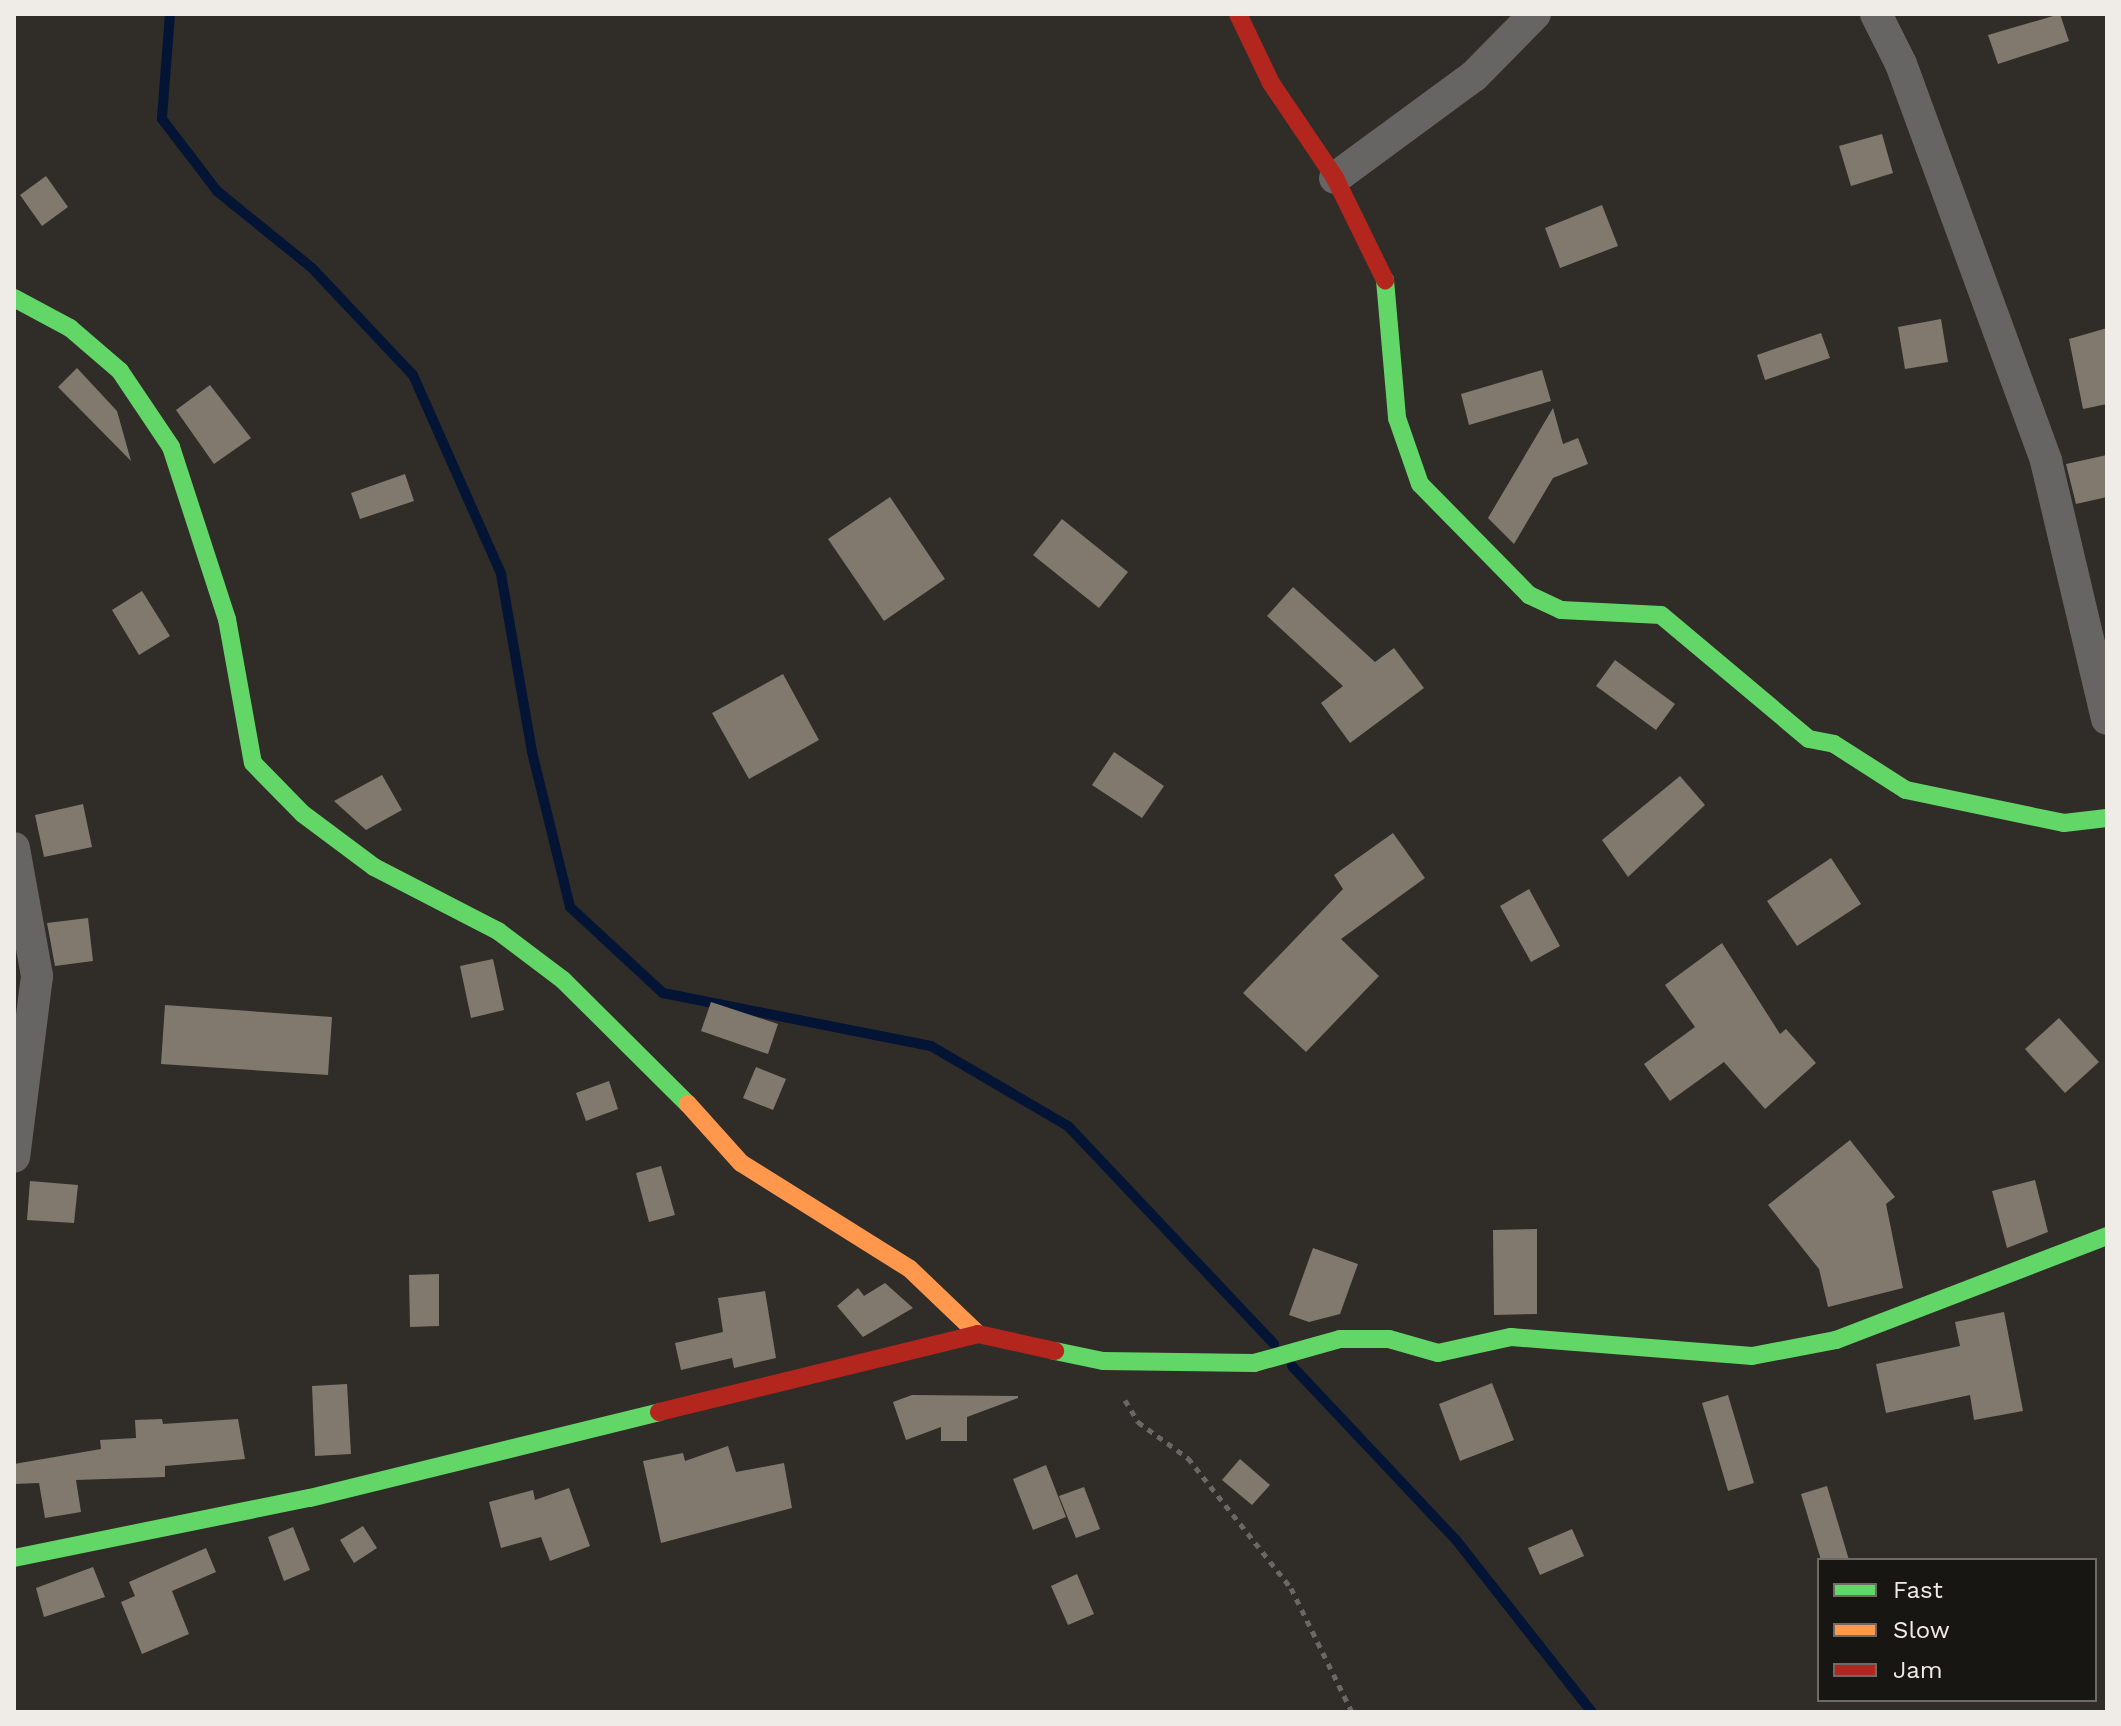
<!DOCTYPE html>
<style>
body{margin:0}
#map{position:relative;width:2121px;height:1726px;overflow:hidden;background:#302c28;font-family:"Work Sans",sans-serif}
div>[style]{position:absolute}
.stream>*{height:10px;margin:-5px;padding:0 5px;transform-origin:5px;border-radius:5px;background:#041435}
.building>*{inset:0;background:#81796d}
.path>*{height:5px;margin-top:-2.5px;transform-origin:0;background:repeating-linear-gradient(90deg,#6a6866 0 6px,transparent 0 12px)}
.street>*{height:32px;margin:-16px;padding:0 16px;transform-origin:16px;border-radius:16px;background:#666563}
.fast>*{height:18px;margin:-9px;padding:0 9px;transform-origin:9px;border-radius:9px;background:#63d668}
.slow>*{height:18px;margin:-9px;padding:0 9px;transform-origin:9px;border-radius:9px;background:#ff974d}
.jam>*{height:18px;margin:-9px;padding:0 9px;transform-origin:9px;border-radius:9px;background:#b3261e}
span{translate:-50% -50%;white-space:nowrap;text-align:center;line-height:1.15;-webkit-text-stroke:8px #181612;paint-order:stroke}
.frame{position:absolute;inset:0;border:16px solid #efebe6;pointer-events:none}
.legend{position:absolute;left:1817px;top:1558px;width:280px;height:144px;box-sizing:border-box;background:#181612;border:2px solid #6e6b67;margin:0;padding:10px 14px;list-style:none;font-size:24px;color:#efebe6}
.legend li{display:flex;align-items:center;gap:16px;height:40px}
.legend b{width:40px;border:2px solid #6e6b67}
</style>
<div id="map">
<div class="stream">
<div style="left:170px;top:14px;width:105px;rotate:94.4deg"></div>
<div style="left:162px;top:119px;width:91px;rotate:52.6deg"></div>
<div style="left:217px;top:191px;width:122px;rotate:39deg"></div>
<div style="left:312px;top:268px;width:147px;rotate:46.7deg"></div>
<div style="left:413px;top:375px;width:218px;rotate:66.1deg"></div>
<div style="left:501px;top:574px;width:181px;rotate:80.1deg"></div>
<div style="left:532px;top:752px;width:160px;rotate:76.2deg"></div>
<div style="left:570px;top:907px;width:127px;rotate:42.8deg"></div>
<div style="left:663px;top:993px;width:273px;rotate:11.2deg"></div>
<div style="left:931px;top:1046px;width:159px;rotate:30.3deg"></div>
<div style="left:1068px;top:1126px;width:300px;rotate:46.6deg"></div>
<div style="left:1292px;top:1366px;width:239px;rotate:46.7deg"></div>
<div style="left:1456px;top:1540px;width:219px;rotate:51.7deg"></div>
</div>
<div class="building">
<div style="clip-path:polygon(2060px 14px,2069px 41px,1998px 64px,1988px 35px)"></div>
<div style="clip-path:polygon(1882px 134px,1893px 173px,1851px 186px,1839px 146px)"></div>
<div style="clip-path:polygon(46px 176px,68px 207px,42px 226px,20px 195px)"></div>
<div style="clip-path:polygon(1602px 205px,1618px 246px,1560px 268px,1545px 228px)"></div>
<div style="clip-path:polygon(1941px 319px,1948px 362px,1905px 369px,1898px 327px)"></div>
<div style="clip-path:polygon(2107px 328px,2107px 404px,2083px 409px,2069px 339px)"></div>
<div style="clip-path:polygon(1821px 333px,1830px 358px,1765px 380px,1757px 355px)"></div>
<div style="clip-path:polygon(77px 368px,117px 411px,131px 461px,58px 387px)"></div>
<div style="clip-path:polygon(1542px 370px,1551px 401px,1469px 425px,1461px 394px)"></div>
<div style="clip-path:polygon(210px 385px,251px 438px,214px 464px,176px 410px)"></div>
<div style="clip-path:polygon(1553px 408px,1563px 444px,1578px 438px,1588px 464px,1553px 478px,1514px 544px,1488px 518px)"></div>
<div style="clip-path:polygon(2107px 455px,2107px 497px,2076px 504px,2066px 464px)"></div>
<div style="clip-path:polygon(405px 474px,414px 501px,360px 519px,351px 493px)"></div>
<div style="clip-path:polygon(890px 497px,945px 579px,884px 621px,828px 539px)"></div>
<div style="clip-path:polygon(1062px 519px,1128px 572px,1099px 608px,1033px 555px)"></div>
<div style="clip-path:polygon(1293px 587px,1375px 662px,1394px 648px,1424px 688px,1350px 743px,1321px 703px,1343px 686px,1267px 616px)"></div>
<div style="clip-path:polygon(142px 591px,170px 636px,139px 655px,112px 610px)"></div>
<div style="clip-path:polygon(1615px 660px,1675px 704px,1656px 730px,1596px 686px)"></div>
<div style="clip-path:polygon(783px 674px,819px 740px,749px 779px,712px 713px)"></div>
<div style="clip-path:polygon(1114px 752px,1164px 786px,1142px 818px,1092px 785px)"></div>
<div style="clip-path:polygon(382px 775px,402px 810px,366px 830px,334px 801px)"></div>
<div style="clip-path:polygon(1680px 776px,1705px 805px,1628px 877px,1602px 840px)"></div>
<div style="clip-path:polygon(83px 804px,92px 847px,44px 857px,35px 815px)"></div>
<div style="clip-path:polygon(1393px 833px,1425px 878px,1341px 939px,1379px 976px,1306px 1052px,1243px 993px,1343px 889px,1334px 875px)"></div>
<div style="clip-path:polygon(1831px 858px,1861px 904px,1797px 946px,1767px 901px)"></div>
<div style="clip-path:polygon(1529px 889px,1560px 946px,1531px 962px,1500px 906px)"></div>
<div style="clip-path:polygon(88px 918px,93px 961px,55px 966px,47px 923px)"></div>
<div style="clip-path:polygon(1722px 943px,1780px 1034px,1786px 1029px,1816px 1063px,1765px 1109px,1724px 1062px,1670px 1101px,1644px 1064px,1695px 1027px,1665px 985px)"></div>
<div style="clip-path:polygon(493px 959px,504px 1010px,471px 1018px,460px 966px)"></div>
<div style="clip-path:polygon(711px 1002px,778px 1024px,768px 1054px,701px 1031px)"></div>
<div style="clip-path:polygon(165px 1005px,332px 1017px,328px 1075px,161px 1064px)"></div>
<div style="clip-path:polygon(2059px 1018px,2099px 1062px,2065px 1093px,2025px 1049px)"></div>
<div style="clip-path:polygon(756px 1067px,786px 1079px,773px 1110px,743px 1098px)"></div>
<div style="clip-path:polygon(609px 1081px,618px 1109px,586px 1121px,576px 1093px)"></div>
<div style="clip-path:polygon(1850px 1140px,1895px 1197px,1886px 1204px,1903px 1288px,1828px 1307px,1819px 1269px,1768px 1205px)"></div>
<div style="clip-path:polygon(661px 1166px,675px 1215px,649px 1222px,636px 1173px)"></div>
<div style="clip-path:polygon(2035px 1180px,2048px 1232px,2007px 1248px,1992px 1191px)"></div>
<div style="clip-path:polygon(30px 1181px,78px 1185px,74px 1223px,27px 1220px)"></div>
<div style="clip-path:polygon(1537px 1229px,1537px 1314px,1494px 1315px,1493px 1230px)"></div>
<div style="clip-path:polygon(1313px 1248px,1358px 1264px,1340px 1314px,1309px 1322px,1289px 1315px)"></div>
<div style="clip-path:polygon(439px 1274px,439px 1326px,410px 1327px,409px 1275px)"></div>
<div style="clip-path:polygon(885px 1283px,913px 1308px,863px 1337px,837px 1306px,858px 1288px,864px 1296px)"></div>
<div style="clip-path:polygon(765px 1291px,776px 1358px,734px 1368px,732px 1358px,681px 1370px,675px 1343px,723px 1332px,718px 1298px)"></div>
<div style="clip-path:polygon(2004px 1312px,2023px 1411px,1974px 1420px,1970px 1395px,1886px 1413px,1876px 1364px,1960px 1346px,1955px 1322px)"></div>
<div style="clip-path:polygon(1492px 1383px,1514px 1440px,1460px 1461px,1439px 1404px)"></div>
<div style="clip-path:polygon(347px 1384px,351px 1454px,315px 1456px,312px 1386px)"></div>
<div style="clip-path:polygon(912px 1395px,1018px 1396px,1018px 1398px,967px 1417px,967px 1441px,941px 1441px,941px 1427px,906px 1440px,893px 1402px)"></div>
<div style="clip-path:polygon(1728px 1395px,1754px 1483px,1728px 1491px,1702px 1403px)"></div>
<div style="clip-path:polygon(162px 1419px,163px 1424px,238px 1419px,245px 1459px,165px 1466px,165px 1477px,76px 1480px,81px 1512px,45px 1518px,39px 1483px,14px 1484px,14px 1464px,101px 1449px,100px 1440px,136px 1438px,135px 1420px)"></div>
<div style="clip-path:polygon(728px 1446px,736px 1472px,784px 1463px,792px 1508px,661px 1543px,643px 1461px,683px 1453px,685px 1461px)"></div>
<div style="clip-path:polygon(1240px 1459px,1270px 1485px,1252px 1505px,1222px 1480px)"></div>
<div style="clip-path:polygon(1046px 1465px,1066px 1517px,1033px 1530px,1013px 1479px)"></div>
<div style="clip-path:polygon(1827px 1486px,1849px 1560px,1821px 1560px,1801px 1494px)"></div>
<div style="clip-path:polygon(1084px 1487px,1100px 1529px,1076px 1538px,1059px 1496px)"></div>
<div style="clip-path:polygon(569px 1488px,590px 1546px,550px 1561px,541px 1537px,501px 1548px,489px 1502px,533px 1490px,535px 1500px)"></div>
<div style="clip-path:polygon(363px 1526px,377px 1548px,354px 1563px,340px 1540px)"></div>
<div style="clip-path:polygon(293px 1527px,310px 1570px,284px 1581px,268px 1537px)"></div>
<div style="clip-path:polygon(1572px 1529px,1584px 1556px,1540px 1575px,1528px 1548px)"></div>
<div style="clip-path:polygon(206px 1548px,216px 1572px,172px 1591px,189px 1634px,142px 1654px,121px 1602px,135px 1596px,129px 1582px)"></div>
<div style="clip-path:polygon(93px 1567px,105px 1597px,44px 1617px,36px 1588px)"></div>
<div style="clip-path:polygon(1077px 1574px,1094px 1614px,1068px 1625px,1051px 1586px)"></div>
</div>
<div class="path">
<div style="left:1125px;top:1400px;width:26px;rotate:59deg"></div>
<div style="left:1138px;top:1422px;width:62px;rotate:35.8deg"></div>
<div style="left:1188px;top:1458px;width:166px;rotate:51.6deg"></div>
<div style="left:1291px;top:1588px;width:138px;rotate:63.8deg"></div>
</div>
<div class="street">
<div style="left:1876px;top:14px;width:56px;rotate:63.4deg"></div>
<div style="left:1901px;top:64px;width:423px;rotate:69.9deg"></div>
<div style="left:2046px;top:461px;width:265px;rotate:76.7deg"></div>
<div style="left:1335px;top:178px;width:172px;rotate:-36.3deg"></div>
<div style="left:1474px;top:76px;width:87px;rotate:-45.5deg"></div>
<div style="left:14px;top:848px;width:130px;rotate:79.8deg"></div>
<div style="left:37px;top:976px;width:182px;rotate:97.2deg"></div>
</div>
<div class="fast">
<div style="left:1385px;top:280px;width:139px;rotate:85deg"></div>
<div style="left:1397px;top:418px;width:70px;rotate:70.8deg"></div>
<div style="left:1420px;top:484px;width:156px;rotate:45.5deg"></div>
<div style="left:1529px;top:595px;width:35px;rotate:25deg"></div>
<div style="left:1561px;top:610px;width:100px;rotate:2.9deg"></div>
<div style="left:1661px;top:615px;width:193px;rotate:40deg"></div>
<div style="left:1809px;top:739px;width:25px;rotate:11deg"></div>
<div style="left:1834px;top:744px;width:85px;rotate:32.6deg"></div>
<div style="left:1906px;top:790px;width:161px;rotate:11.8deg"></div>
<div style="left:2064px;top:823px;width:43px;rotate:-6.6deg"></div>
<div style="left:14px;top:298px;width:64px;rotate:28.2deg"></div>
<div style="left:70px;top:328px;width:66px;rotate:40.7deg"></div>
<div style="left:120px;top:371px;width:92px;rotate:56.1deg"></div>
<div style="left:171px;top:447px;width:181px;rotate:72deg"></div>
<div style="left:227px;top:619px;width:146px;rotate:79.8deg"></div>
<div style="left:253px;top:763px;width:71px;rotate:45.6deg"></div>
<div style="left:303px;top:814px;width:89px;rotate:36.7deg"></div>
<div style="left:374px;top:867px;width:140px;rotate:27.3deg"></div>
<div style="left:498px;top:931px;width:81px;rotate:37deg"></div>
<div style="left:563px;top:980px;width:176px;rotate:44.8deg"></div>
<div style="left:1055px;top:1351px;width:49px;rotate:11.8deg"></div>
<div style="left:1103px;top:1361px;width:151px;rotate:0.8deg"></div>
<div style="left:1254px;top:1363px;width:89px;rotate:-15.6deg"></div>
<div style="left:1340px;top:1339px;width:49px"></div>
<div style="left:1389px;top:1339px;width:51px;rotate:15.9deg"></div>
<div style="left:1438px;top:1353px;width:75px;rotate:-12.4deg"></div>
<div style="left:1511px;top:1337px;width:242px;rotate:4.5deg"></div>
<div style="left:1752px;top:1356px;width:86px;rotate:-10.8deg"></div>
<div style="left:1836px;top:1340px;width:290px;rotate:-21deg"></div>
<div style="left:14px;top:1558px;width:302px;rotate:-11.5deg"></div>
<div style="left:310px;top:1498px;width:359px;rotate:-13.8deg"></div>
</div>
<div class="slow">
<div style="left:688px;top:1104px;width:79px;rotate:48.1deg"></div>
<div style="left:741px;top:1163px;width:199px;rotate:32.1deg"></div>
<div style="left:910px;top:1269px;width:94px;rotate:43.7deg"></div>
</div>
<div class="jam">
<div style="left:1238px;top:14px;width:76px;rotate:64.4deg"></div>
<div style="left:1271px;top:83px;width:115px;rotate:56deg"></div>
<div style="left:1335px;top:178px;width:114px;rotate:63.9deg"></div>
<div style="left:659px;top:1412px;width:328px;rotate:-13.7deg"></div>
<div style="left:978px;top:1334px;width:79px;rotate:12.4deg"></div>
</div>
<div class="frame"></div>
<ul class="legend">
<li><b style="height:10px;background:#63d668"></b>Fast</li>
<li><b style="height:10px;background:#ff974d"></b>Slow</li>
<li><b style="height:10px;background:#b3261e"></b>Jam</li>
</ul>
</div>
